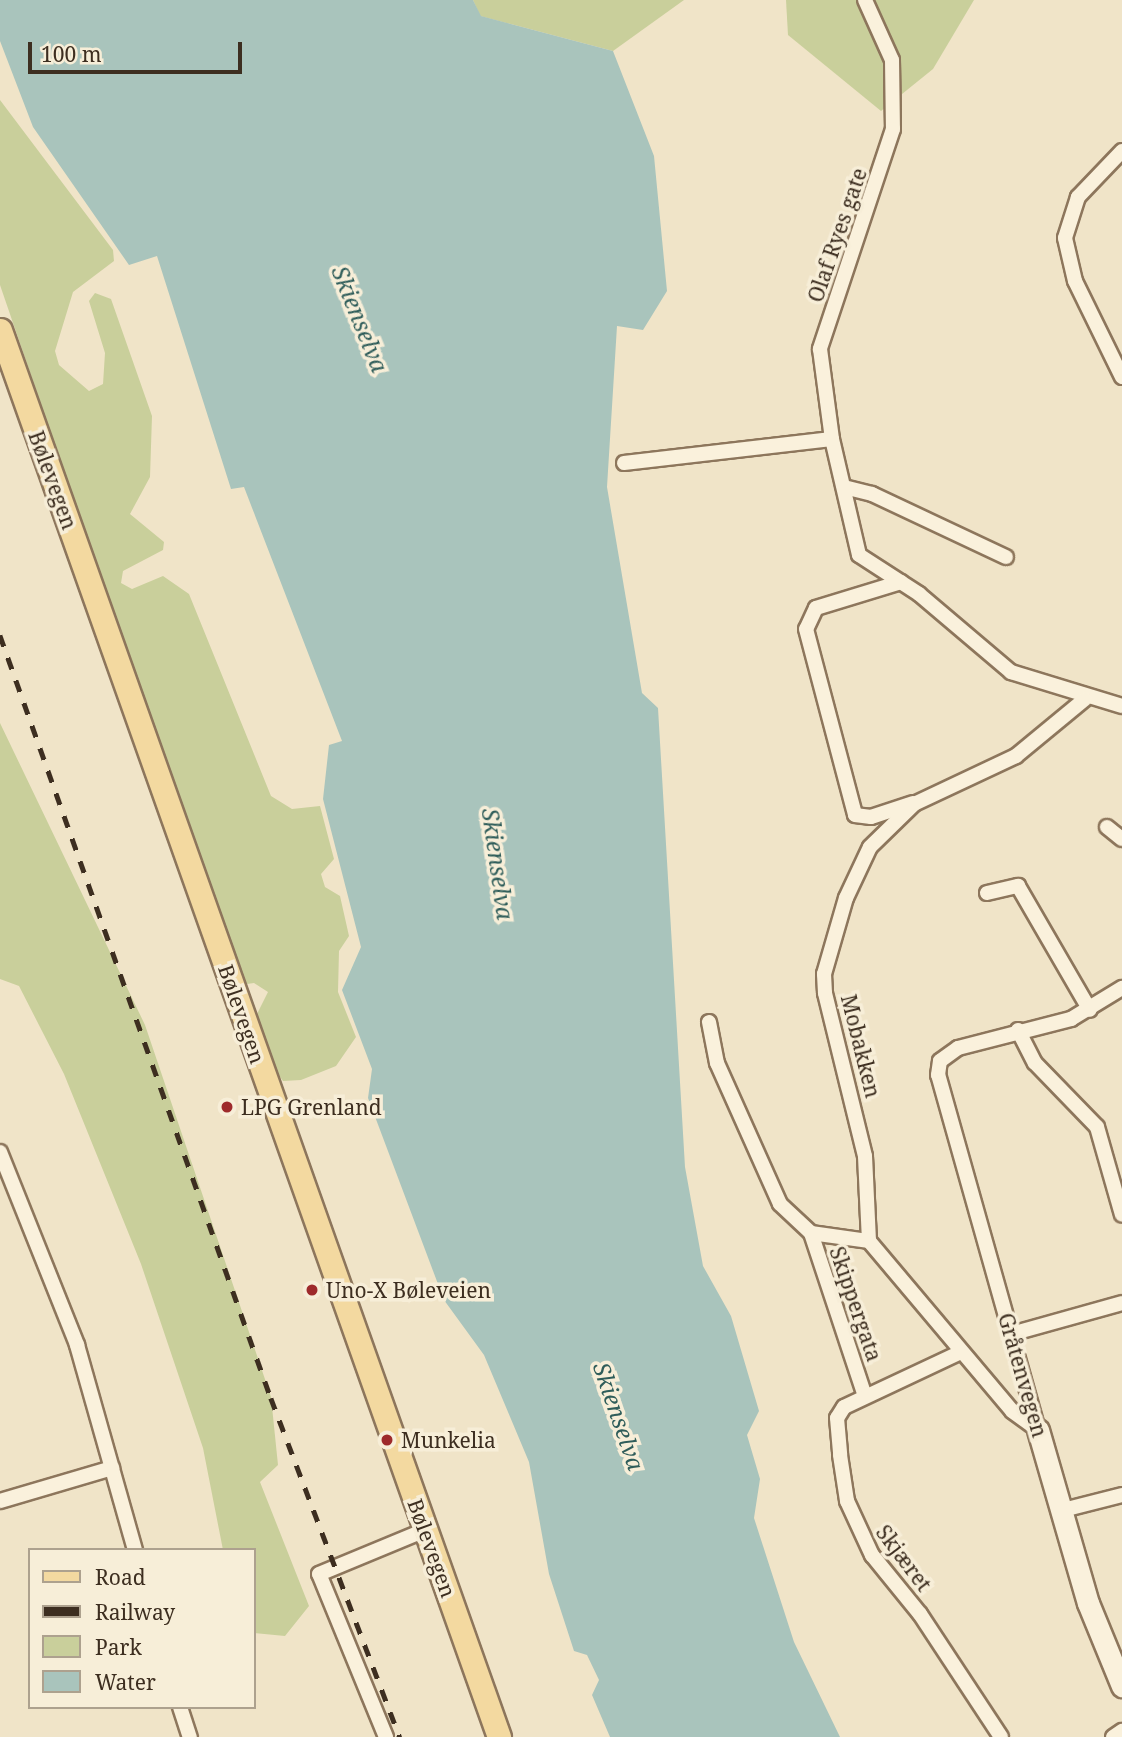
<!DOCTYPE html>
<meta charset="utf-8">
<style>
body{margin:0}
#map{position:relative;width:1122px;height:1737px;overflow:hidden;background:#f0e4c8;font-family:"Noto Serif",serif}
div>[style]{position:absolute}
.green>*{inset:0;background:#c9cf9b}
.water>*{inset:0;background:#a9c4bc}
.roads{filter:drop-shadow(2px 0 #8d765c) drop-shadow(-2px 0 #8d765c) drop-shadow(0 2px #8d765c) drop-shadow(0 -2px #8d765c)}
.street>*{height:14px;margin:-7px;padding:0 7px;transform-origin:7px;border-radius:7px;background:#faf1dc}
.secondary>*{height:21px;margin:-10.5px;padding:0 10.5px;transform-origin:10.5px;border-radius:10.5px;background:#faf1dc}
.primary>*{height:23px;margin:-11.5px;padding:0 11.5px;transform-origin:11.5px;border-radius:11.5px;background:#f3d9a0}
.rail>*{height:4.5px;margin-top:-2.25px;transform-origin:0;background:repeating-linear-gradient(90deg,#3d2e20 0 12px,transparent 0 24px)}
.dots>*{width:19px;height:19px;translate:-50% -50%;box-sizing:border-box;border:4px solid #f7eed8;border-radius:50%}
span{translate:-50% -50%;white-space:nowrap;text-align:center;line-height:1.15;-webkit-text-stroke:7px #f7eed8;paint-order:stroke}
.street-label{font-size:21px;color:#3d2e20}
.poi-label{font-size:21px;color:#3d2e20}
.left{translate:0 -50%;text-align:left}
.water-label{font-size:23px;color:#2f5d5a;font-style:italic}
.legend{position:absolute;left:28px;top:1548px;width:228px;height:161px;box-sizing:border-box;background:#f7eed8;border:2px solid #ada18e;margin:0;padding:9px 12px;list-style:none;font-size:21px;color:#3d2e20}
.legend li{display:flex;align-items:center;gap:14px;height:35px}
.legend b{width:35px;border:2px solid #ada18e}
.scale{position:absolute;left:28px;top:42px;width:214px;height:32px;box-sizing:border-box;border:4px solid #3d2e20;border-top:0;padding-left:9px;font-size:21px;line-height:24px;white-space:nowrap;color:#3d2e20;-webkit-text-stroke:5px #f7eed8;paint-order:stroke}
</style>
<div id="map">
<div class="green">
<div style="clip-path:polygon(473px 0,684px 0,613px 51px,480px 16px)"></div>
<div style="clip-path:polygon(786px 0,974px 0,933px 69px,881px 111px,788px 35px)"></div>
<div style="clip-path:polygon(0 100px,113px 250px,114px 261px,73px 292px,55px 351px,59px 365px,89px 391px,103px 384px,105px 353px,89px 301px,95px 293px,111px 299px,152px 416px,150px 477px,130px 514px,164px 542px,163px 550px,123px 571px,121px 583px,132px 589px,163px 576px,189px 594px,271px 796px,292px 809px,320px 806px,334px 859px,321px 874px,325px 887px,340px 896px,349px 936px,339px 951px,338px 992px,356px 1037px,336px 1066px,301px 1080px,283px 1081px,273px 1067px,255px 1018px,268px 992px,254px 983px,240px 985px,0 285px)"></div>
<div style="clip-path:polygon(0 723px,145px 1025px,271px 1397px,278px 1465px,260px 1482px,309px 1606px,285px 1636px,254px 1633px,254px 1550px,223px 1550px,203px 1448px,141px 1264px,64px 1074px,19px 986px,0 979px)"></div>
</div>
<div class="water">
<div style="clip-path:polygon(0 0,473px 0,481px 16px,613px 51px,654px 156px,667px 291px,643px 330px,617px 326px,607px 487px,642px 693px,658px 708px,685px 1167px,703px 1266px,731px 1316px,759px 1411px,747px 1435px,760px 1479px,754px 1518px,794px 1642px,840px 1737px,610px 1737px,592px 1695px,599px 1680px,587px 1655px,574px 1651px,549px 1574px,529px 1462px,484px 1355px,444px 1300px,368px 1098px,372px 1069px,342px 990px,361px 947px,323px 799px,329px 745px,342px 741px,244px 487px,231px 489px,157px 256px,129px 265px,33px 127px,0 41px)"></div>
</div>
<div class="roads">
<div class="street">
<div style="left:865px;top:0;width:66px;rotate:65.8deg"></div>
<div style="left:892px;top:60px;width:69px;rotate:89.2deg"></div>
<div style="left:893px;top:129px;width:232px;rotate:108.4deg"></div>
<div style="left:820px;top:349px;width:91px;rotate:82.4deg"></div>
<div style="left:832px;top:439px;width:119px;rotate:76.9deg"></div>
<div style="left:859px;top:555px;width:72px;rotate:33deg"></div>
<div style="left:919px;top:594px;width:121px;rotate:40.3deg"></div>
<div style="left:1011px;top:672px;width:116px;rotate:17deg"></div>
<div style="left:1122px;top:151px;width:64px;rotate:133.7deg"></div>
<div style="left:1078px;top:197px;width:43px;rotate:107.6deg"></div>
<div style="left:1065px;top:238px;width:44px;rotate:76.9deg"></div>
<div style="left:1075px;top:281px;width:107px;rotate:63.9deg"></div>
<div style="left:624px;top:463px;width:209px;rotate:-6.6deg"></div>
<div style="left:844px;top:487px;width:29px;rotate:14deg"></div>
<div style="left:872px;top:494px;width:148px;rotate:25.2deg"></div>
<div style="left:901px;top:582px;width:89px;rotate:163deg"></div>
<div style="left:816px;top:608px;width:23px;rotate:115deg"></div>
<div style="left:806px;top:629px;width:192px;rotate:75.2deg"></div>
<div style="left:855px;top:815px;width:16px;rotate:7deg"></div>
<div style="left:871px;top:817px;width:44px;rotate:-18.4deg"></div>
<div style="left:1107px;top:827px;width:19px;rotate:39deg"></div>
<div style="left:987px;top:893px;width:32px;rotate:-13deg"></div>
<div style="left:1018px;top:886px;width:143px;rotate:59.9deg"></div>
<div style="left:709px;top:1022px;width:42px;rotate:79deg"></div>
<div style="left:717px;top:1063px;width:154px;rotate:65.9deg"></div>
<div style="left:780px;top:1204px;width:42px;rotate:43.1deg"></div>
<div style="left:811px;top:1233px;width:172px;rotate:71.7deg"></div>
<div style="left:1018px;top:1030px;width:37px;rotate:63deg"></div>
<div style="left:1035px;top:1063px;width:89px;rotate:45.9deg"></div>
<div style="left:1097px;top:1127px;width:91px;rotate:74.1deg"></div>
<div style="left:0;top:1152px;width:208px;rotate:68.2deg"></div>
<div style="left:77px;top:1345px;width:213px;rotate:74.2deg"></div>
<div style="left:811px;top:1233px;width:59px;rotate:7.9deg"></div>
<div style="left:869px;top:1241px;width:222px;rotate:49.9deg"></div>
<div style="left:1012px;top:1411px;width:32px;rotate:36deg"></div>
<div style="left:869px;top:1241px;width:85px;rotate:-92.7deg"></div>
<div style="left:865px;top:1156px;width:168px;rotate:-103.8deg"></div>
<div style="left:825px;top:993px;width:19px;rotate:-93deg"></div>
<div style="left:824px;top:974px;width:79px;rotate:-73.9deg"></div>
<div style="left:846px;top:898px;width:56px;rotate:-64.8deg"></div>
<div style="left:870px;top:847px;width:62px;rotate:-44.3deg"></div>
<div style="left:914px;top:804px;width:113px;rotate:-25.2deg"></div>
<div style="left:1016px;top:756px;width:89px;rotate:-39.6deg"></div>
<div style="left:1011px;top:1334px;width:115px;rotate:-15.6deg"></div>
<div style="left:961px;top:1352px;width:129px;rotate:154.8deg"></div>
<div style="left:844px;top:1407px;width:13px;rotate:122deg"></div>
<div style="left:837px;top:1418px;width:37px;rotate:85deg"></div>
<div style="left:840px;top:1455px;width:47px;rotate:81.3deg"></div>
<div style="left:847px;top:1501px;width:60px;rotate:65.2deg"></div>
<div style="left:872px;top:1555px;width:76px;rotate:50.9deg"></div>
<div style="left:920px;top:1614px;width:147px;rotate:56.6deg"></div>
<div style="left:1038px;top:1430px;width:369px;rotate:-105.7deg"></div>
<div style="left:938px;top:1075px;width:14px;rotate:-82deg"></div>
<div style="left:940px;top:1061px;width:22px;rotate:-36deg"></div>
<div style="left:958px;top:1048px;width:117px;rotate:-14.4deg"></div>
<div style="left:1071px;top:1019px;width:60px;rotate:-31.3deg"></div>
<div style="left:0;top:1501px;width:117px;rotate:-16.4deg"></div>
<div style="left:1063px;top:1510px;width:61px;rotate:-14.3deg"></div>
<div style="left:180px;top:1707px;width:32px;rotate:72deg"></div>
<div style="left:386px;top:1737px;width:176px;rotate:-112.3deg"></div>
<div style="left:319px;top:1574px;width:115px;rotate:-22.5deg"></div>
<div style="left:1113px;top:1737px;width:11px;rotate:-34deg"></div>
</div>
<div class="secondary">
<div style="left:1038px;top:1430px;width:180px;rotate:73.9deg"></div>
<div style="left:1088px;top:1603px;width:90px;rotate:67.7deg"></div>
</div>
<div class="primary">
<div style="left:0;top:330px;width:1493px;rotate:70.47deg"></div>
</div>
</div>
<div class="rail">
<div style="left:0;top:635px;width:810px;rotate:70.45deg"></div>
<div style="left:271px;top:1398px;width:363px;rotate:69.2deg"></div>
</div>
<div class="dots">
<div style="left:227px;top:1107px;background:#9e2a2b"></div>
<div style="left:312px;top:1290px;background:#9e2a2b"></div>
<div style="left:387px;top:1440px;background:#9e2a2b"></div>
</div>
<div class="street-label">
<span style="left:837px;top:235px;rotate:-71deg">Olaf Ryes gate</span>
<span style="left:53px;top:480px;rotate:70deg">Bølevegen</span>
<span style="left:242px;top:1014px;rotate:71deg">Bølevegen</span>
<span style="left:861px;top:1046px;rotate:76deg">Mobakken</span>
<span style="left:856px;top:1304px;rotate:71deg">Skippergata</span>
<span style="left:1023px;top:1375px;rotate:74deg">Gråtenvegen</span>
<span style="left:432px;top:1548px;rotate:70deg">Bølevegen</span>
<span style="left:904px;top:1558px;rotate:53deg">Skjæret</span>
</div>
<div class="poi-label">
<span class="left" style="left:241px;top:1107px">LPG Grenland</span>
<span class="left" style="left:326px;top:1290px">Uno-X Bøleveien</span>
<span class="left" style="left:401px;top:1440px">Munkelia</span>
</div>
<div class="water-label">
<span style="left:360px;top:319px;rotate:68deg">Skienselva</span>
<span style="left:498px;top:864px;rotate:82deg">Skienselva</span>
<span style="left:619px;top:1416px;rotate:71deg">Skienselva</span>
</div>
<ul class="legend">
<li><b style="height:9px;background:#f3d9a0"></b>Road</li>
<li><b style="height:9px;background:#3d2e20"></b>Railway</li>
<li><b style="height:19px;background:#c9cf9b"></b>Park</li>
<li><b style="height:19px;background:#a9c4bc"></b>Water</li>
</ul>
<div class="scale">100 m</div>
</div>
